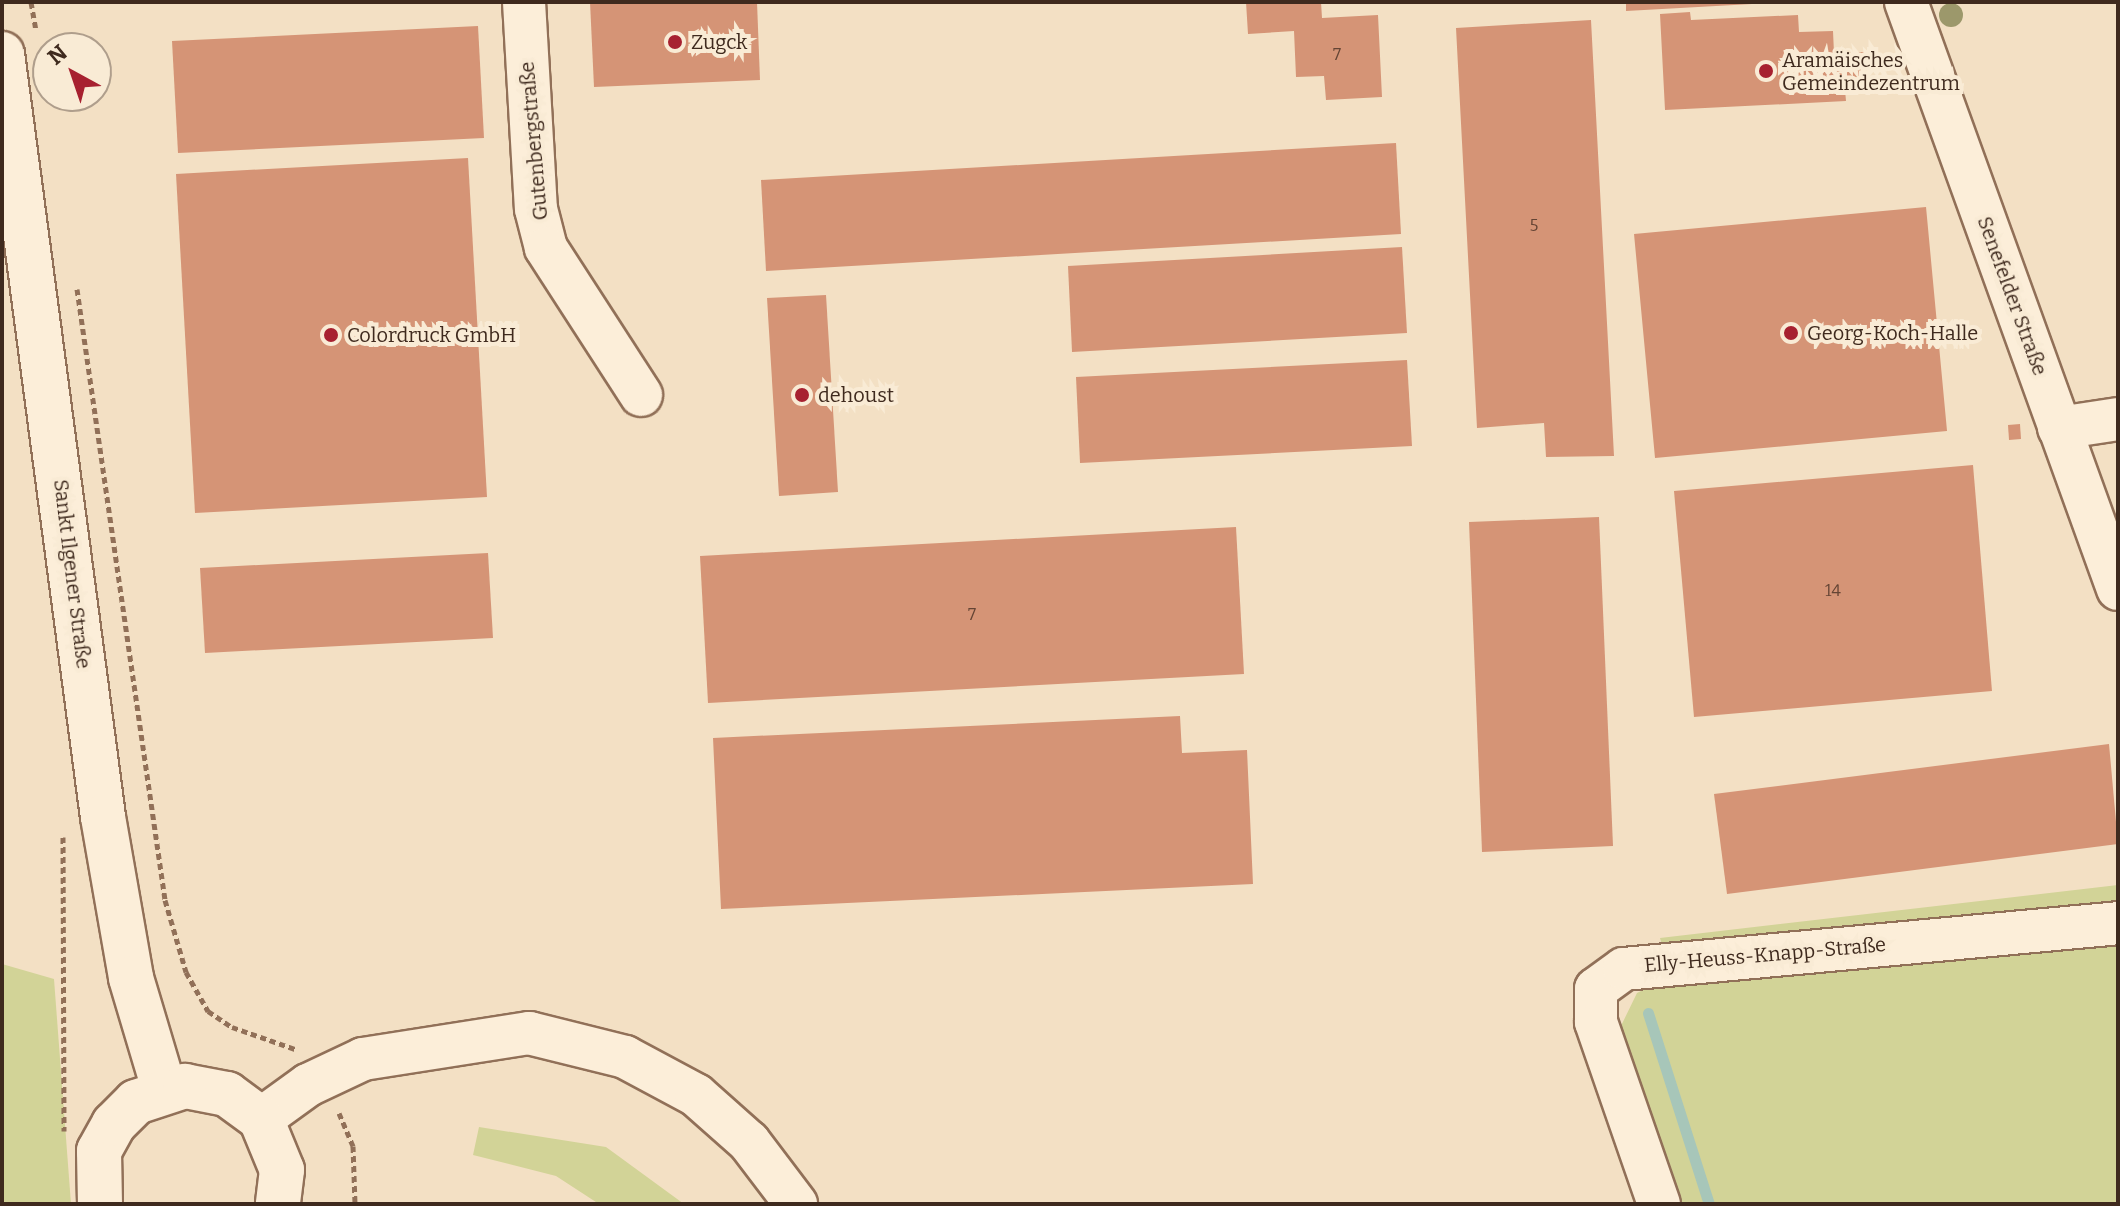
<!DOCTYPE html>
<meta charset="utf-8">
<style>
body{margin:0}
#map{position:relative;width:2120px;height:1206px;overflow:hidden;background:#f3e0c4;font-family:Bitter,serif}
div>[style]{position:absolute}
.green>*{inset:0;background:#d2d397}
.stream>*{height:11px;margin:-5.5px;padding:0 5.5px;transform-origin:5.5px;border-radius:5.5px;background:#a7c6b9}
.building>*{inset:0;background:#d59476}
.path>*{height:5px;margin-top:-2.5px;transform-origin:0;background:repeating-linear-gradient(90deg,#917058 0 6px,transparent 0 10px)}
.roads{filter:drop-shadow(2px 0 #917058) drop-shadow(-2px 0 #917058) drop-shadow(0 2px #917058) drop-shadow(0 -2px #917058)}
.street>*{height:42px;margin:-21px;padding:0 21px;transform-origin:21px;border-radius:21px;background:#fceed9}
.secondary>*{height:44px;margin:-22px;padding:0 22px;transform-origin:22px;border-radius:22px;background:#fceed9}
.trees>*{width:24px;height:24px;margin:-12px;border-radius:50%;background:#9c986b}
.dots>*{width:22px;height:22px;translate:-50% -50%;box-sizing:border-box;border:4px solid #f9ebd5;border-radius:50%}
span{translate:-50% -50%;white-space:nowrap;text-align:center;line-height:1.15;-webkit-text-stroke:8px #f9ebd5;paint-order:stroke}
.number-label{font-size:16px;color:#644434}
.number-label span{-webkit-text-stroke-width:0}
.poi-label{font-size:20px;color:#3f2a1e}
.left{translate:0 -50%;text-align:left}
.street-label{font-size:20px;color:#3f2a1e}
.frame{position:absolute;inset:0;border:4px solid #3f2a1e;pointer-events:none}
.north{position:absolute;left:32px;top:32px;width:80px;height:80px;box-sizing:border-box;background:#f9ebd5;border:2px solid #af9e8c;border-radius:50%;rotate:320deg;font-size:22px;font-weight:700;line-height:32px;text-align:center;color:#3f2a1e}
.north::after{content:'';display:block;margin:auto;width:28px;height:36px;background:#a72130;clip-path:polygon(50% 0,100% 100%,50% 72%,0 100%)}
</style>
<div id="map">
<div class="green">
<div style="clip-path:polygon(2118px 885px,2118px 1204px,1675px 1204px,1619px 1030px,1637px 993px,1671px 976px,1660px 938px)"></div>
<div style="clip-path:polygon(2px 964px,54px 979px,71px 1204px,2px 1204px)"></div>
<div style="clip-path:polygon(479px 1127px,606px 1147px,684px 1204px,599px 1204px,556px 1176px,473px 1155px)"></div>
</div>
<div class="stream">
<div style="left:1648px;top:1013px;width:201px;rotate:72.3deg"></div>
</div>
<div class="building">
<div style="clip-path:polygon(590px 2px,757px 2px,760px 80px,594px 87px)"></div>
<div style="clip-path:polygon(1246px 2px,1321px 2px,1322px 18px,1378px 15px,1382px 97px,1326px 100px,1324px 76px,1296px 77px,1294px 31px,1248px 34px)"></div>
<div style="clip-path:polygon(1626px 2px,1752px 2px,1752px 4px,1626px 11px)"></div>
<div style="clip-path:polygon(1690px 12px,1691px 20px,1798px 15px,1799px 32px,1833px 31px,1834px 53px,1867px 52px,1869px 89px,1845px 90px,1846px 101px,1665px 110px,1660px 14px)"></div>
<div style="clip-path:polygon(1591px 20px,1614px 456px,1546px 457px,1544px 423px,1477px 428px,1456px 28px)"></div>
<div style="clip-path:polygon(478px 26px,484px 138px,178px 153px,172px 41px)"></div>
<div style="clip-path:polygon(1396px 143px,1401px 234px,766px 271px,761px 180px)"></div>
<div style="clip-path:polygon(468px 158px,487px 497px,195px 513px,176px 174px)"></div>
<div style="clip-path:polygon(1926px 207px,1947px 431px,1655px 458px,1634px 234px)"></div>
<div style="clip-path:polygon(1402px 247px,1407px 333px,1072px 352px,1068px 266px)"></div>
<div style="clip-path:polygon(826px 295px,838px 492px,779px 496px,767px 298px)"></div>
<div style="clip-path:polygon(1407px 360px,1412px 446px,1080px 463px,1076px 377px)"></div>
<div style="clip-path:polygon(2020px 424px,2021px 439px,2009px 440px,2008px 425px)"></div>
<div style="clip-path:polygon(1973px 465px,1992px 691px,1694px 717px,1674px 491px)"></div>
<div style="clip-path:polygon(1599px 517px,1613px 846px,1482px 852px,1469px 522px)"></div>
<div style="clip-path:polygon(1236px 527px,1244px 674px,708px 703px,700px 556px)"></div>
<div style="clip-path:polygon(488px 553px,493px 638px,205px 653px,200px 568px)"></div>
<div style="clip-path:polygon(1180px 716px,1182px 753px,1247px 750px,1253px 884px,721px 909px,713px 738px)"></div>
<div style="clip-path:polygon(2109px 744px,2118px 844px,1727px 894px,1714px 794px)"></div>
</div>
<div class="path">
<div style="left:31px;top:2px;width:29px;rotate:80deg"></div>
<div style="left:77px;top:289px;width:617px;rotate:81.8deg"></div>
<div style="left:165px;top:900px;width:75px;rotate:73.7deg"></div>
<div style="left:186px;top:972px;width:45px;rotate:60.6deg"></div>
<div style="left:208px;top:1011px;width:29px;rotate:34deg"></div>
<div style="left:232px;top:1027px;width:67px;rotate:19.2deg"></div>
<div style="left:63px;top:837px;width:294px;rotate:89.8deg"></div>
<div style="left:339px;top:1113px;width:36px;rotate:67deg"></div>
<div style="left:353px;top:1146px;width:58px;rotate:88deg"></div>
</div>
<div class="roads">
<div class="street">
<div style="left:524px;top:2px;width:207px;rotate:86.7deg"></div>
<div style="left:536px;top:209px;width:40px;rotate:75.6deg"></div>
<div style="left:546px;top:248px;width:175px;rotate:57.1deg"></div>
<div style="left:1906px;top:2px;width:624px;rotate:70.14deg"></div>
<div style="left:2059px;top:428px;width:60px;rotate:-8.7deg"></div>
<div style="left:261px;top:1119px;width:58px;rotate:-35.9deg"></div>
<div style="left:308px;top:1085px;width:61px;rotate:-25.3deg"></div>
<div style="left:363px;top:1059px;width:168px;rotate:-8.9deg"></div>
<div style="left:529px;top:1033px;width:99px;rotate:14deg"></div>
<div style="left:625px;top:1057px;width:81px;rotate:28.2deg"></div>
<div style="left:696px;top:1095px;width:71px;rotate:41.6deg"></div>
<div style="left:749px;top:1142px;width:78px;rotate:52.8deg"></div>
<div style="left:1659px;top:1204px;width:193px;rotate:-109.1deg"></div>
<div style="left:1596px;top:1022px;width:33px;rotate:-90deg"></div>
<div style="left:1596px;top:989px;width:34px;rotate:-36deg"></div>
<div style="left:1624px;top:969px;width:496px;rotate:-5.3deg"></div>
</div>
<div class="secondary">
<div style="left:2px;top:54px;width:770px;rotate:82.46deg"></div>
<div style="left:103px;top:817px;width:163px;rotate:80.1deg"></div>
<div style="left:131px;top:978px;width:116px;rotate:73.4deg"></div>
<div style="left:100px;top:1204px;width:53px;rotate:-91.1deg"></div>
<div style="left:99px;top:1151px;width:31px;rotate:-61deg"></div>
<div style="left:114px;top:1124px;width:31px;rotate:-45deg"></div>
<div style="left:136px;top:1102px;width:52px;rotate:-18.1deg"></div>
<div style="left:185px;top:1086px;width:43px;rotate:10.8deg"></div>
<div style="left:227px;top:1094px;width:42px;rotate:36.3deg"></div>
<div style="left:261px;top:1119px;width:55px;rotate:67.6deg"></div>
<div style="left:282px;top:1170px;width:34px;rotate:97deg"></div>
</div>
</div>
<div class="trees">
<div style="left:1951px;top:15px"></div>
</div>
<div class="dots">
<div style="left:675px;top:42px;background:#a72130"></div>
<div style="left:1766px;top:71px;background:#a72130"></div>
<div style="left:1791px;top:333px;background:#a72130"></div>
<div style="left:331px;top:335px;background:#a72130"></div>
<div style="left:802px;top:395px;background:#a72130"></div>
</div>
<div class="number-label">
<span style="left:1337px;top:55px">7</span>
<span style="left:1534px;top:226px">5</span>
<span style="left:1833px;top:591px">14</span>
<span style="left:972px;top:615px">7</span>
</div>
<div class="poi-label">
<span class="left" style="left:691px;top:42px">Zugck</span>
<span class="left" style="left:1782px;top:72px">Aramäisches<br>Gemeindezentrum</span>
<span class="left" style="left:1807px;top:333px">Georg-Koch-Halle</span>
<span class="left" style="left:347px;top:335px">Colordruck GmbH</span>
<span class="left" style="left:818px;top:395px">dehoust</span>
</div>
<div class="street-label">
<span style="left:534px;top:141px;rotate:-95deg">Gutenbergstraße</span>
<span style="left:2012px;top:296px;rotate:70deg">Senefelder Straße</span>
<span style="left:72px;top:574px;rotate:83deg">Sankt Ilgener Straße</span>
<span style="left:1765px;top:955px;rotate:-5deg">Elly-Heuss-Knapp-Straße</span>
</div>
<div class="frame"></div>
<div class="north">N</div>
</div>
